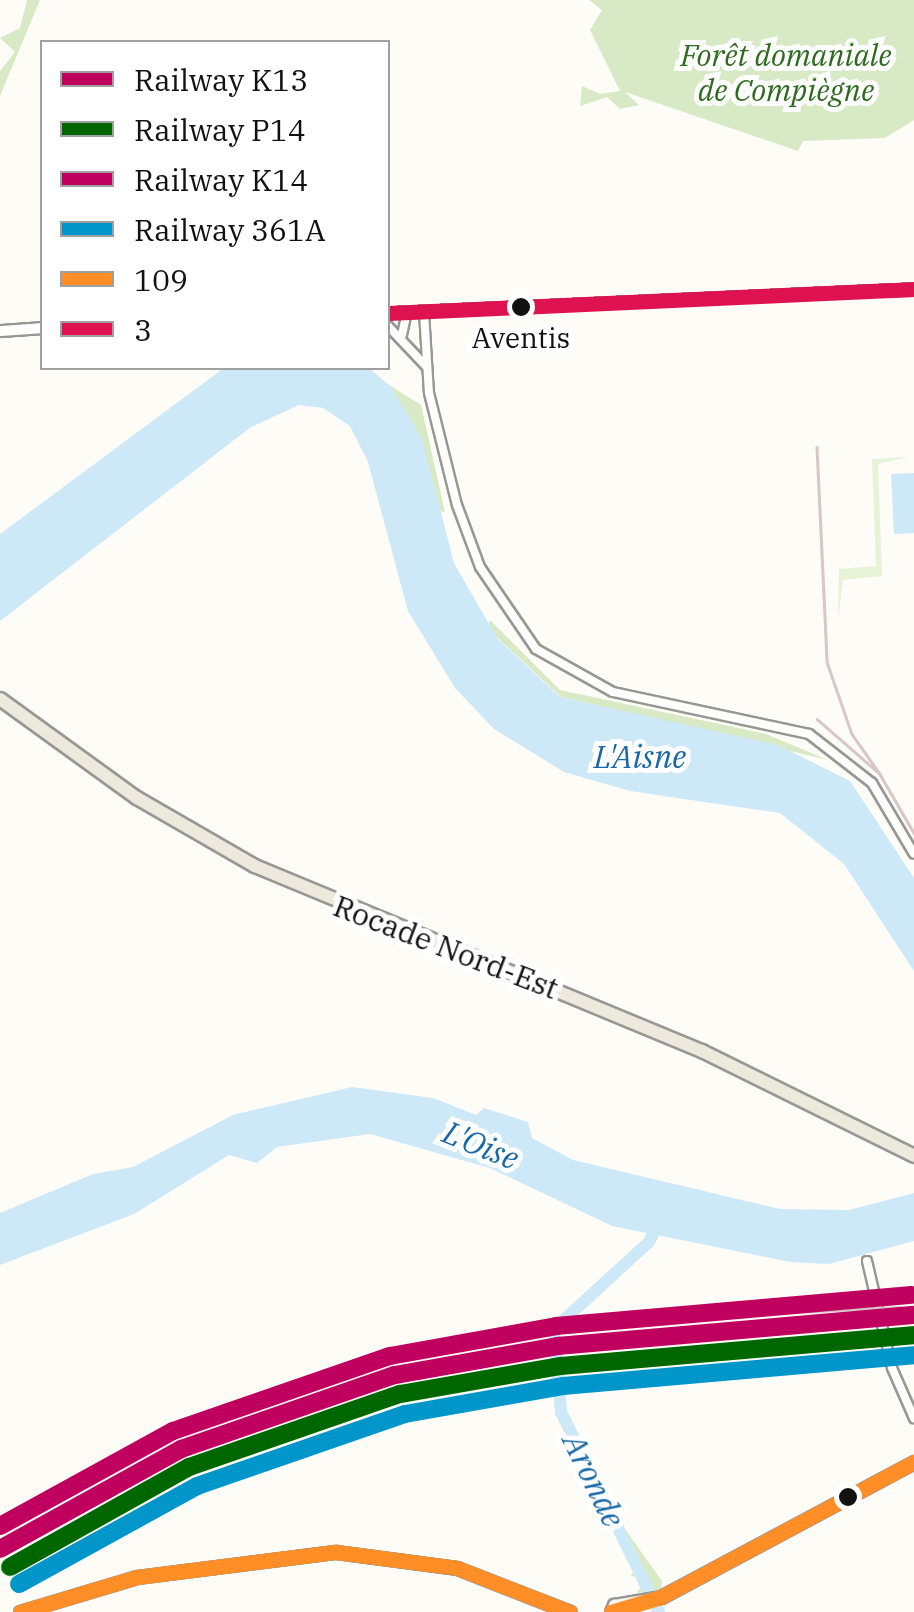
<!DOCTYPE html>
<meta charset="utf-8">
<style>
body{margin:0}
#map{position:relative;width:914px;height:1612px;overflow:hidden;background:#fdfcf7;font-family:"IBM Plex Serif",serif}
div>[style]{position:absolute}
.green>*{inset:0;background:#e7f3d7}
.forest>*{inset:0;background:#d8eac5}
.water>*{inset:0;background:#cde8f7}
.river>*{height:12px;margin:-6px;padding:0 6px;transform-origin:6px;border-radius:6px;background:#cde8f7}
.roads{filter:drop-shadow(2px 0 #979795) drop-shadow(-2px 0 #979795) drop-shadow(0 2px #979795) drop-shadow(0 -2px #979795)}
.minor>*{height:8px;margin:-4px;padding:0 4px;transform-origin:4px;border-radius:4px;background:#fffffe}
.tertiary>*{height:10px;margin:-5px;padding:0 5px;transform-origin:5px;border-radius:5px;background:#fffffe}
.secondary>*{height:11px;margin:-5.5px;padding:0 5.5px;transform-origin:5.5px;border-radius:5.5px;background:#f6f4eb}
.primary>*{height:12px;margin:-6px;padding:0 6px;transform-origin:6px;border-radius:6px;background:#ede9dc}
.rail>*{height:2.5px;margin:-1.25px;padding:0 1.25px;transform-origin:1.25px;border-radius:1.25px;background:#d9c6c7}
.bus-1>*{height:15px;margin:-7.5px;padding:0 7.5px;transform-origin:7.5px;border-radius:7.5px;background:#ff8e27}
.bus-2>*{height:15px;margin:-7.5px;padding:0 7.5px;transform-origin:7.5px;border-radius:7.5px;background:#de1251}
.rail-1>*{height:18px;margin:-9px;padding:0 9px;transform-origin:9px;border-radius:9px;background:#bf005f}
.rail-2>*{height:18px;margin:-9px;padding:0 9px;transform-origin:9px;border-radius:9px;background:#060}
.rail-3>*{height:18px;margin:-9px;padding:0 9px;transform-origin:9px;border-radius:9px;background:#bf005f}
.rail-4>*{height:18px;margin:-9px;padding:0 9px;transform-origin:9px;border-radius:9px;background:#0096ca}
.dots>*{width:28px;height:28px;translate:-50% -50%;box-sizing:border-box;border:5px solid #fff;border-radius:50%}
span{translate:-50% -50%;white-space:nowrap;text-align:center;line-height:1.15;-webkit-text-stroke:10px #fff;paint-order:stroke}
.bus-label{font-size:28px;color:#111}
.park-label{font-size:30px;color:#2f6b1f;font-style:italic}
.street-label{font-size:30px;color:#111}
.water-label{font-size:32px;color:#1768a6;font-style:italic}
.legend{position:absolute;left:40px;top:40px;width:350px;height:330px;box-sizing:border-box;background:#fff;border:2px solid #a0a0a0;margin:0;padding:12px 18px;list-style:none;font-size:30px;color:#111}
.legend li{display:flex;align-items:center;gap:20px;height:50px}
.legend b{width:50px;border:2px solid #a0a0a0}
</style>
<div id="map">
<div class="green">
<div style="clip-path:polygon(909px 457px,878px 464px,882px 576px,843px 580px,838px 620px,839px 569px,876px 566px,872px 459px)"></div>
</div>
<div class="forest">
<div style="clip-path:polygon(27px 0,40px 0,0 96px,0 71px,15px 52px,0 38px,20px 28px)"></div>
<div style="clip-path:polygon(589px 0,914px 0,914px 120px,885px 138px,803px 141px,798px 151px,625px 92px,639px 105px,620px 109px,607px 97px,580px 106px,582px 86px,600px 94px,620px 91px,590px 30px,602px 10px)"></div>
<div style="clip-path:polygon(362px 368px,421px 405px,445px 512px,438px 511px)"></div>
<div style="clip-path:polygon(490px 620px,560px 690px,766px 734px,828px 760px,561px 697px,487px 628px)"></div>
<div style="clip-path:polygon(618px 1505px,625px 1529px,662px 1581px,661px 1590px,636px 1593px,648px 1579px,631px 1576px,639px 1563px,605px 1513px)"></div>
</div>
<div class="water">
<div style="clip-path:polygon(224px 368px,369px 368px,391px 387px,422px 439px,454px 563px,497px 638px,560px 697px,778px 745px,850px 781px,914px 878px,914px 971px,844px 864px,780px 813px,630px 791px,564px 772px,494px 729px,455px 688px,408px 611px,368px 462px,350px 426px,323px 408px,299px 405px,251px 427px,0 621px,0 534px)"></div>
<div style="clip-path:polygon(914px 473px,914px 533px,894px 534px,891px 474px)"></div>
<div style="clip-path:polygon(352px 1087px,433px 1098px,476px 1115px,484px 1108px,528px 1122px,532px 1138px,573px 1160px,780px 1209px,849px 1210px,914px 1193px,914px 1241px,829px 1264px,790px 1262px,612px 1226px,490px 1168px,370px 1134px,277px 1147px,257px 1163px,229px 1155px,134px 1214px,0 1265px,0 1213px,93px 1174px,133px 1167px,233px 1115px)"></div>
</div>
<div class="river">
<div style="left:659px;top:1612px;width:223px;rotate:-116.1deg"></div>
<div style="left:561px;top:1412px;width:83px;rotate:-94.8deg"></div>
<div style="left:554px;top:1329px;width:129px;rotate:-42.5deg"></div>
<div style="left:649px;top:1242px;width:27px;rotate:-62deg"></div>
</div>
<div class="roads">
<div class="minor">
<div style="left:424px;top:312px;width:81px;rotate:86.5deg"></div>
<div style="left:429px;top:393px;width:115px;rotate:76deg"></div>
<div style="left:457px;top:505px;width:66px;rotate:69.6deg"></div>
<div style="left:480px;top:567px;width:99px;rotate:55.7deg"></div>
<div style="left:536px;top:649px;width:88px;rotate:29.2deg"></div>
<div style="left:613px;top:692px;width:200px;rotate:12.1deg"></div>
<div style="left:809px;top:734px;width:80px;rotate:37.9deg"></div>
<div style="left:872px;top:783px;width:82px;rotate:59.4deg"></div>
<div style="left:388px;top:326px;width:55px;rotate:46.5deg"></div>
<div style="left:402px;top:335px;width:24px;rotate:-78deg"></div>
<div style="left:867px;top:1261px;width:110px;rotate:76.8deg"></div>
<div style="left:892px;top:1368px;width:55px;rotate:66.3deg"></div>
</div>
<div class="tertiary">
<div style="left:388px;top:313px;width:527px;rotate:-2.61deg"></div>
<div style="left:0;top:331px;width:42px;rotate:-4.1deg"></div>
</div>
<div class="secondary">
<div style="left:20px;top:1612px;width:122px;rotate:-16.7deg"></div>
<div style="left:137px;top:1577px;width:201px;rotate:-7.2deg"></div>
<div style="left:336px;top:1552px;width:122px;rotate:7.5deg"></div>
<div style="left:457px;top:1568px;width:121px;rotate:21.3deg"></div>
<div style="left:611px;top:1612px;width:8px;rotate:-67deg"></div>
<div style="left:614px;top:1605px;width:48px;rotate:-9.7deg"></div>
<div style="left:661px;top:1597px;width:287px;rotate:-28.1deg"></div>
</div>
<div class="primary">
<div style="left:0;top:699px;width:169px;rotate:35.9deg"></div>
<div style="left:137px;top:798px;width:136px;rotate:30deg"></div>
<div style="left:255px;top:866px;width:484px;rotate:22.5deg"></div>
<div style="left:702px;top:1051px;width:237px;rotate:26.3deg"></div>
</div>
</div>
<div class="rail">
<div style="left:817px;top:447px;width:215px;rotate:87.3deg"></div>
<div style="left:827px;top:662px;width:76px;rotate:70.9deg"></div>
<div style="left:852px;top:734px;width:49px;rotate:55deg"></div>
<div style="left:817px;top:719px;width:84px;rotate:41.1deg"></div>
<div style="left:880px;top:774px;width:68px;rotate:60deg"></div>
<div style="left:585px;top:1322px;width:315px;rotate:-2.7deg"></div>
</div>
<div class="bus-1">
<div style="left:20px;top:1612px;width:122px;rotate:-16.7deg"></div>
<div style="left:137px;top:1577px;width:201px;rotate:-7.2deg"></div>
<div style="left:336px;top:1552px;width:122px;rotate:7.5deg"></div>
<div style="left:457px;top:1568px;width:121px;rotate:21.3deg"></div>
<div style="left:611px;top:1612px;width:52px;rotate:-16.7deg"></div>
<div style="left:661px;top:1597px;width:287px;rotate:-28.1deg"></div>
</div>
<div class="bus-2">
<div style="left:388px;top:313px;width:527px;rotate:-2.61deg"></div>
</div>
<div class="rail-1">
<div style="left:0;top:1549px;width:207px;rotate:-28.9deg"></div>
<div style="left:181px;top:1449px;width:226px;rotate:-19.1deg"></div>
<div style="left:395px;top:1375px;width:166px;rotate:-10.1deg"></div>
<div style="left:558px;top:1346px;width:357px;rotate:-5deg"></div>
</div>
<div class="rail-2">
<div style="left:10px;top:1567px;width:205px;rotate:-29.2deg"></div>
<div style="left:189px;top:1467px;width:223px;rotate:-19.1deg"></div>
<div style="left:400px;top:1394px;width:163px;rotate:-9.9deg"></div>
<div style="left:561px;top:1366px;width:354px;rotate:-5deg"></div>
</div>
<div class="rail-3">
<div style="left:0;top:1526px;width:197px;rotate:-28.8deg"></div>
<div style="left:173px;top:1431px;width:230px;rotate:-19.1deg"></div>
<div style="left:390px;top:1356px;width:169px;rotate:-10.2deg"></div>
<div style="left:556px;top:1326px;width:357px;rotate:-5deg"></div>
</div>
<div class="rail-4">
<div style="left:19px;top:1584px;width:203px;rotate:-28.8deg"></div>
<div style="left:197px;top:1486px;width:220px;rotate:-19.1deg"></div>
<div style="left:405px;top:1414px;width:160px;rotate:-10deg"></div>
<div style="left:563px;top:1386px;width:352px;rotate:-5deg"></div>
</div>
<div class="dots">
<div style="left:521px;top:307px;background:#111"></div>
<div style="left:848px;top:1497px;background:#111"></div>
</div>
<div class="bus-label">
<span style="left:521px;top:338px">Aventis</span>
</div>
<div class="park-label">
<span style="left:786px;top:72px">Forêt domaniale<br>de Compiègne</span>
</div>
<div class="street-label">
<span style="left:446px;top:947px;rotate:21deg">Rocade Nord-Est</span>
</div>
<div class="water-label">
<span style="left:640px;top:756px">L'Aisne</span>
<span style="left:481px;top:1145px;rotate:22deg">L'Oise</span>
<span style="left:594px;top:1480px;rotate:64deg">Aronde</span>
</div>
<ul class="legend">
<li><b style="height:12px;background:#bf005f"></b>Railway K13</li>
<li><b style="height:12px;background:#060"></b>Railway P14</li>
<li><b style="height:12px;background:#bf005f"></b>Railway K14</li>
<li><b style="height:12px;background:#0096ca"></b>Railway 361A</li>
<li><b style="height:12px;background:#ff8e27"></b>109</li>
<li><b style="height:12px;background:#de1251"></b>3</li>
</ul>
</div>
